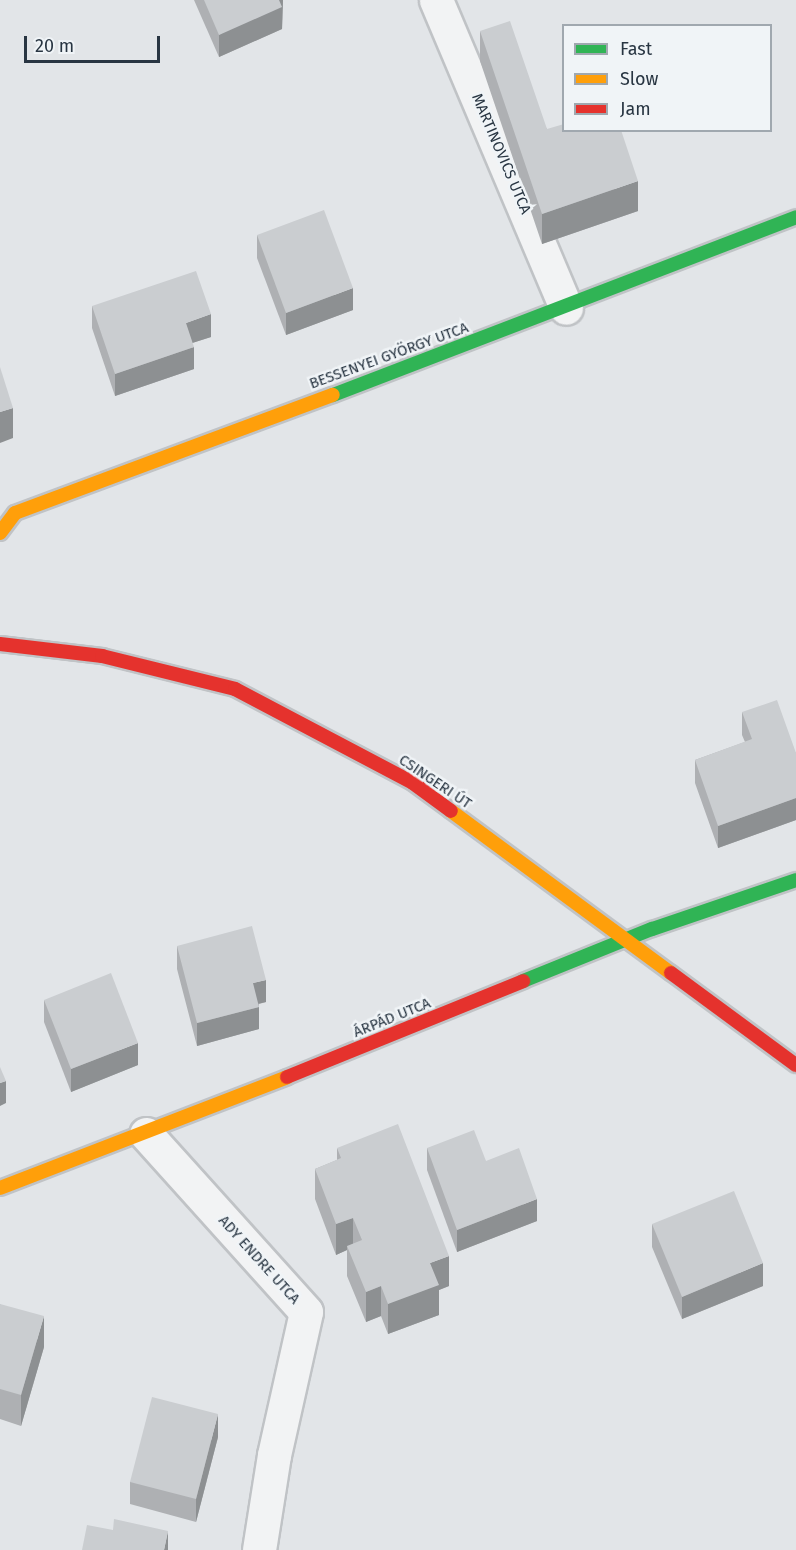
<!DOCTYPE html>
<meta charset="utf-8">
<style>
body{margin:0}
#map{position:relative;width:796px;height:1550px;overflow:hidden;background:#e2e5e8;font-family:"Fira Sans",sans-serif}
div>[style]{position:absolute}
.roads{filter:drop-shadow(2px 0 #c0c3c6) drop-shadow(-2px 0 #c0c3c6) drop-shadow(0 2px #c0c3c6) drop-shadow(0 -2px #c0c3c6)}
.street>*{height:33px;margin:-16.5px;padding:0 16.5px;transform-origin:16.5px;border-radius:16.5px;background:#f2f3f4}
.fast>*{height:14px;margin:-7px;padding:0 7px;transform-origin:7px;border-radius:7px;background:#30b455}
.slow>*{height:14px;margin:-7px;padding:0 7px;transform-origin:7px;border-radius:7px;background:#ff9f0a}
.jam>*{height:14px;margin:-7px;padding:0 7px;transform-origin:7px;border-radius:7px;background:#e5322d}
.wall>*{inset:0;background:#aeb0b3}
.shaded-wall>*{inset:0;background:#8d9092}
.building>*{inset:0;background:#cacdd0}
span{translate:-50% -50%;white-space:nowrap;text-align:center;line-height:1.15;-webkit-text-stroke:5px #f0f4f7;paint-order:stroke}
.street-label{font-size:15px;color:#283542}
.legend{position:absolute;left:562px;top:24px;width:210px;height:108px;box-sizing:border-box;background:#f0f4f7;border:2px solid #a0a8af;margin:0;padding:8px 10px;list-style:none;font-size:18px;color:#283542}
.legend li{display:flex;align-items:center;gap:12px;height:30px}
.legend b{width:30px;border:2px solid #a0a8af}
.scale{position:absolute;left:24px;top:36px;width:136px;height:27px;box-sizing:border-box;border:3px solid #283542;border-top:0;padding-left:8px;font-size:18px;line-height:21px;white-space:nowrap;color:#283542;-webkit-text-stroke:4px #f0f4f7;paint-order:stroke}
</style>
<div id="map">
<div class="roads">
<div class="street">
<div style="left:436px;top:0;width:334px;rotate:67.1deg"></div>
<div style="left:146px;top:1134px;width:239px;rotate:48deg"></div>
<div style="left:306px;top:1312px;width:147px;rotate:102.6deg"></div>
<div style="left:274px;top:1455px;width:96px;rotate:99deg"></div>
</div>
<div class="fast">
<div style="left:333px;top:395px;width:496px;rotate:-21deg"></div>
<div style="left:523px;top:981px;width:139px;rotate:-22deg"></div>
<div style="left:652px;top:929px;width:152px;rotate:-18.8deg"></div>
</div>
<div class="slow">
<div style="left:0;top:533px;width:25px;rotate:-53deg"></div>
<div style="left:15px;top:513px;width:339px;rotate:-20.4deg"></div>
<div style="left:451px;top:811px;width:273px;rotate:36.4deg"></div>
<div style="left:0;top:1188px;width:308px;rotate:-21.1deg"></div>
</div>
<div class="jam">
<div style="left:0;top:644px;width:103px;rotate:6.7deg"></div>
<div style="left:102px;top:656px;width:137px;rotate:13.9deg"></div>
<div style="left:235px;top:689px;width:201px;rotate:27.8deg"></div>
<div style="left:413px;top:783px;width:47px;rotate:36.4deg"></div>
<div style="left:671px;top:973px;width:155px;rotate:36.4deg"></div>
<div style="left:287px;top:1077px;width:255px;rotate:-22.1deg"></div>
</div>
</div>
<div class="wall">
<div style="clip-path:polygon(194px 0,283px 0,282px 29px,219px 57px)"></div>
<div style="clip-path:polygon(480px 31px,547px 129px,638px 211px,542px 244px,480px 61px)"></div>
<div style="clip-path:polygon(257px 235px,353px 310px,286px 335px,257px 258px)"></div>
<div style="clip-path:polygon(92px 306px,211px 337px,192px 343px,194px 369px,115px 396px,92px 328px)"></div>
<div style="clip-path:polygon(742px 712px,796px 753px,796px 820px,718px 848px,695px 783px,695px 760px,745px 742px,742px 735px)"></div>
<div style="clip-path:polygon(177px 946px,266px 1002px,259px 1004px,259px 1029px,197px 1046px,177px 969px)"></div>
<div style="clip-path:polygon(44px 1000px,138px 1065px,71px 1092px,44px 1022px)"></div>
<div style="clip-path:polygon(337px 1148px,449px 1286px,439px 1290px,439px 1315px,388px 1334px,381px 1316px,366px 1322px,347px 1276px,347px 1250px,336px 1255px,315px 1199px,315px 1169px,337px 1160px)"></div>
<div style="clip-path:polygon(427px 1148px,486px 1161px,537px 1221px,457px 1252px,427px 1170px)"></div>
<div style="clip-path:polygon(652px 1224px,763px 1286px,682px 1319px,652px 1247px)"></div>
<div style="clip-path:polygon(0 1304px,44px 1347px,21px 1426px,0 1419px)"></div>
<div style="clip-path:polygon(218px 1437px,196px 1522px,130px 1504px,130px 1482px)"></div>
</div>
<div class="shaded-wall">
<div style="clip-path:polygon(275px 0,283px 0,282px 29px,219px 57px,219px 35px)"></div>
<div style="clip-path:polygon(638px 181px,638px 211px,542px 244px,542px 214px)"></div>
<div style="clip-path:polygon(353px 288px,353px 310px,286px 335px,286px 313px)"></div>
<div style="clip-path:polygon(211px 314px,211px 337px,186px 345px,186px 323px)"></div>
<div style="clip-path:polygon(194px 347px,194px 369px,115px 396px,115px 374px)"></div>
<div style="clip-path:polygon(13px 408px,13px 438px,0 443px,0 412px)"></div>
<div style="clip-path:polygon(796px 798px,796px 820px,718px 848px,718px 826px)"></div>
<div style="clip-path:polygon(266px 980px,266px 1002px,253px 1005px,253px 983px)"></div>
<div style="clip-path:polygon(259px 1007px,259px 1029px,197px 1046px,197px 1023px)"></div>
<div style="clip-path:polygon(138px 1043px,138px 1065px,71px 1092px,71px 1069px)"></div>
<div style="clip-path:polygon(6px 1081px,6px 1103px,0 1106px,0 1083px)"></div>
<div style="clip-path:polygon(537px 1199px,537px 1221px,457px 1252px,457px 1230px)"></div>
<div style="clip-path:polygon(353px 1218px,353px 1248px,347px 1246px,347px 1250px,336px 1255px,336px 1224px)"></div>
<div style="clip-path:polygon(449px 1256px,449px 1286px,439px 1290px,439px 1315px,388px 1334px,388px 1304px,430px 1263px)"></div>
<div style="clip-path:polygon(763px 1263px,763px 1286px,682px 1319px,682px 1297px)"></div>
<div style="clip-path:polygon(381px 1286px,381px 1316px,366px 1322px,366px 1292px)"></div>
<div style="clip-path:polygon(44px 1316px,44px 1347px,21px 1426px,21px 1395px)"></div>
<div style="clip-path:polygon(218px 1414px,218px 1437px,196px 1522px,196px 1499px)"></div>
<div style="clip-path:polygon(168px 1531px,168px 1550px,164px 1550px)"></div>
</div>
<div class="building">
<div style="clip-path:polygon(204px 0,279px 0,282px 7px,219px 35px)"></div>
<div style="clip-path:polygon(510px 21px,547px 129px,564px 124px,564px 130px,621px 130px,638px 181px,542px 214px,480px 31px)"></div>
<div style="clip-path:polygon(324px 210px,353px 288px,286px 313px,257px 235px)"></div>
<div style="clip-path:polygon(196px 271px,211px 314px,186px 323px,194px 347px,115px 374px,92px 306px)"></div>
<div style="clip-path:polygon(0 367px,13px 408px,0 412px)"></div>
<div style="clip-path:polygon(777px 700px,796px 753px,796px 798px,718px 826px,695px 760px,752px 739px,742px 712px)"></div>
<div style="clip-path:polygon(252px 926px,266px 980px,253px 983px,259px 1007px,197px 1023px,177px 946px)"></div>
<div style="clip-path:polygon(111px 973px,138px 1043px,71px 1069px,44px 1000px)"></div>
<div style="clip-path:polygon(0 1067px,6px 1081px,0 1083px)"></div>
<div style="clip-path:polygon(398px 1124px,449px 1256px,430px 1263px,439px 1285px,388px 1304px,381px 1286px,366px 1292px,347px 1246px,362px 1240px,353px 1218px,336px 1224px,315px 1169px,341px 1158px,337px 1148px)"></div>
<div style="clip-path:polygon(474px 1130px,486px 1161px,519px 1148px,537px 1199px,457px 1230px,427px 1148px)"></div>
<div style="clip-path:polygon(734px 1191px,763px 1263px,682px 1297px,652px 1224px)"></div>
<div style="clip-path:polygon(0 1304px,44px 1316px,21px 1395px,0 1389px)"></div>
<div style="clip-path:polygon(152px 1397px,218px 1414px,196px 1499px,130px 1482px)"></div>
<div style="clip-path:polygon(114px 1519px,168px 1531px,164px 1550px,82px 1550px,87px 1525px,113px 1530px)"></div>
</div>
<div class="street-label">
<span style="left:501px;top:154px;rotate:67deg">MARTINOVICS UTCA</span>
<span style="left:389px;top:356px;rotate:-20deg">BESSENYEI GYÖRGY UTCA</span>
<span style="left:435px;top:782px;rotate:34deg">CSINGERI ÚT</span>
<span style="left:392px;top:1018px;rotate:-22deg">ÁRPÁD UTCA</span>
<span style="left:259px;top:1260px;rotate:48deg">ADY ENDRE UTCA</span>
</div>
<ul class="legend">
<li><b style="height:8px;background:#30b455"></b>Fast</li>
<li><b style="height:8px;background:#ff9f0a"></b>Slow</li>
<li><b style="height:8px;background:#e5322d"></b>Jam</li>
</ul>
<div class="scale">20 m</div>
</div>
